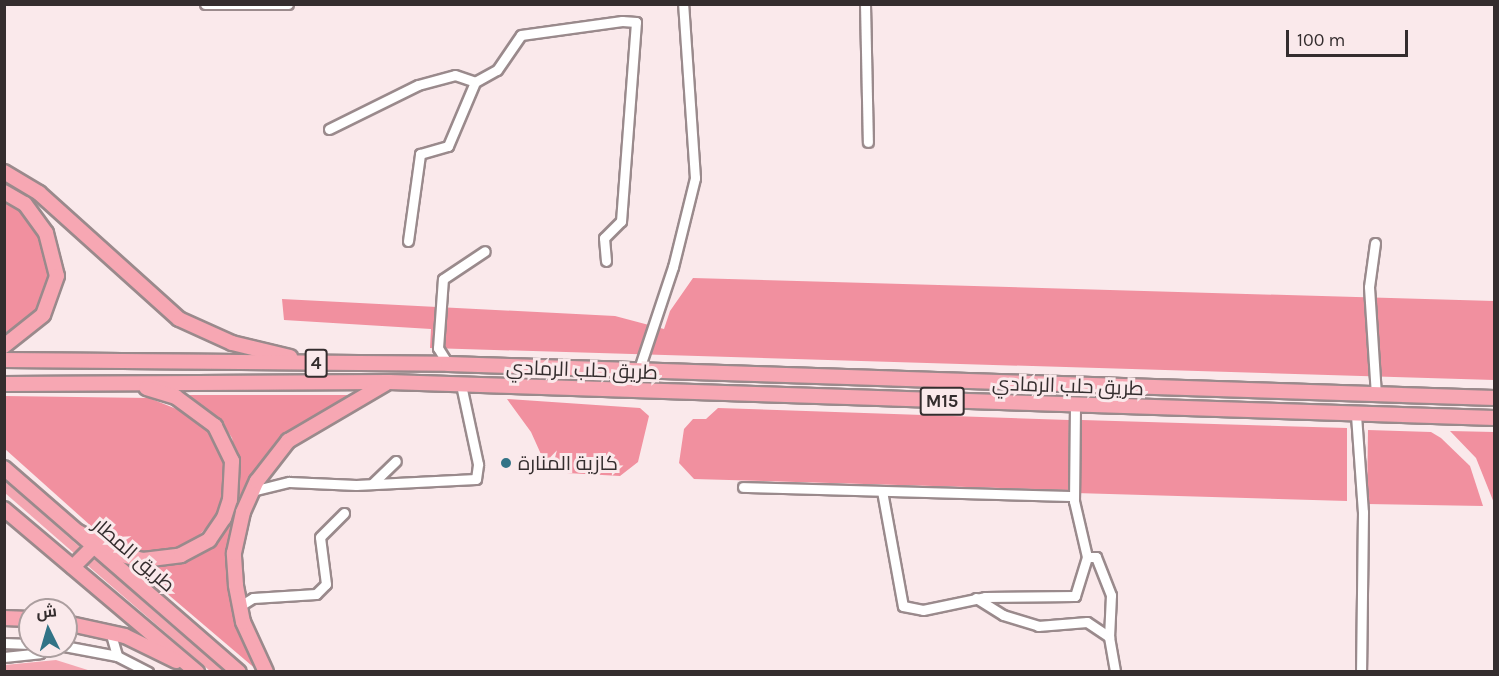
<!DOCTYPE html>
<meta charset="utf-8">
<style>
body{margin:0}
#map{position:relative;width:1499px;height:676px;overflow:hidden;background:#fae9eb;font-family:Karla,Cairo,sans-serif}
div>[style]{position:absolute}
.green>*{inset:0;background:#f4a6b1}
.forest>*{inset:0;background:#f1909f}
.roads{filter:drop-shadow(2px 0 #9a8a8c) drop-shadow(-2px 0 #9a8a8c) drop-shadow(0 2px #9a8a8c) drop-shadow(0 -2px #9a8a8c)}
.minor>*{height:9px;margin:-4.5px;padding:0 4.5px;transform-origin:4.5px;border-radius:4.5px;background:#fff}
.highway>*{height:14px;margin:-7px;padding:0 7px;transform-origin:7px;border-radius:7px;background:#f7a7b3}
.dots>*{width:16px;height:16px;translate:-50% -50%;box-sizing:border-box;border:3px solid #fae9eb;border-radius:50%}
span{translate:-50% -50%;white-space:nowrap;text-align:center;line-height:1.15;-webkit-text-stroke:6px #fae9eb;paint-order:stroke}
.shield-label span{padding:2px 4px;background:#fae9eb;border:2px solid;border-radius:4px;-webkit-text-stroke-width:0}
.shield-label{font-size:18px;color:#342d2e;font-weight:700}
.street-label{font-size:20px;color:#342d2e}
.poi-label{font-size:20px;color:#342d2e}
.left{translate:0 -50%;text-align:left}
.frame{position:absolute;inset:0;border:6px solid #342d2e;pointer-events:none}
.north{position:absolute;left:18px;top:598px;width:60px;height:60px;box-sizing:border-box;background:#fae9eb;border:2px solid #ab9e9f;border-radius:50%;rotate:355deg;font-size:16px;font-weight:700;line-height:24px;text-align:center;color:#342d2e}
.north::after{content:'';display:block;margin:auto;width:21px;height:27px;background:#327386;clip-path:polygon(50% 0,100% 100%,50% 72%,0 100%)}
.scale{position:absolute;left:1286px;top:30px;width:122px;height:27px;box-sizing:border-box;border:3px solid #342d2e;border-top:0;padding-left:8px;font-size:18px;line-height:21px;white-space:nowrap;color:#342d2e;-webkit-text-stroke:4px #fae9eb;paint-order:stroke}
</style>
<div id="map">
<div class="green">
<div style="clip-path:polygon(5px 481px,81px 548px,82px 551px,75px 554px,5px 493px)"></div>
<div style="clip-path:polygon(95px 559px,171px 626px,225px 671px,210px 671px,87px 565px)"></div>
<div style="clip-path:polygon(56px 660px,91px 671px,5px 671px,5px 665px)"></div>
</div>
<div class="forest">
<div style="clip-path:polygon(5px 199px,38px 228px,51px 268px,49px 288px,34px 315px,5px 337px)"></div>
<div style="clip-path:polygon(693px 278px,1494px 301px,1494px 380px,430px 348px,431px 329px,284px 320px,282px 299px,615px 316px,664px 329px,670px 311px)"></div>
<div style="clip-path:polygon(186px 395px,355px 395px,297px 427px,273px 449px,235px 524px,243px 637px,257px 670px,137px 568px,193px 558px,214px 545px,233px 513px,238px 465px,232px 438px,221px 421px)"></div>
<div style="clip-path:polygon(5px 396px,149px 398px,194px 416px,216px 442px,223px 458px,224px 496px,219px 514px,193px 542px,174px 551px,137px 552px,100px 534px,5px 449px)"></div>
<div style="clip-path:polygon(507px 399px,640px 408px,649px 416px,638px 462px,620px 476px,549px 472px,531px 432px)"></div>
<div style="clip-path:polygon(718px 408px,1069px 420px,1068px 490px,694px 479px,679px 463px,684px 429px,693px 419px,706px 419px)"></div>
<div style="clip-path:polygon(1082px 420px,1347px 428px,1347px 501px,1075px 493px)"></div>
<div style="clip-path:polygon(1368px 430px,1431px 432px,1441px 438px,1470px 466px,1483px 506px,1367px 504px)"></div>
<div style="clip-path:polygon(1450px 431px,1494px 432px,1494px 503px,1476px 458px)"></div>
</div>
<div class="roads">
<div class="minor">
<div style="left:205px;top:4px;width:83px"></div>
<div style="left:865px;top:4px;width:138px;rotate:88.8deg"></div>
<div style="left:329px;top:129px;width:99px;rotate:-26.3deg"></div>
<div style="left:418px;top:85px;width:38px;rotate:-15deg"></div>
<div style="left:455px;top:75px;width:21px;rotate:19deg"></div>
<div style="left:408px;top:241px;width:88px;rotate:-82.1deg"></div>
<div style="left:420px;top:154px;width:29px;rotate:-16deg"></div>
<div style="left:448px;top:146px;width:69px;rotate:-67.1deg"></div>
<div style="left:475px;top:82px;width:25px;rotate:-29deg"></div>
<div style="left:497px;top:70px;width:42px;rotate:-55.6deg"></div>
<div style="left:521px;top:35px;width:102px;rotate:-7.9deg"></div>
<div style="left:622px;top:21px;width:14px;rotate:4deg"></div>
<div style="left:636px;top:22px;width:200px;rotate:94.3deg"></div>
<div style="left:621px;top:221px;width:24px;rotate:135deg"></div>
<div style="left:604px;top:238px;width:23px;rotate:85deg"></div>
<div style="left:1375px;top:243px;width:44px;rotate:97.8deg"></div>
<div style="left:1369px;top:287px;width:108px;rotate:86.3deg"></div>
<div style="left:448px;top:364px;width:19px;rotate:-122deg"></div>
<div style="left:438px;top:348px;width:69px;rotate:-85.9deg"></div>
<div style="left:443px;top:279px;width:50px;rotate:-33.7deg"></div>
<div style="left:639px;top:369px;width:108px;rotate:-71.6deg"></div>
<div style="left:673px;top:267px;width:92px;rotate:-76.1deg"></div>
<div style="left:695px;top:178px;width:174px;rotate:-93.9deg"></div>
<div style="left:1075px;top:406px;width:95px;rotate:90.6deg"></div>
<div style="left:1074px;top:501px;width:57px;rotate:76.9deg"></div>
<div style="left:1087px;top:557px;width:9px"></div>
<div style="left:1096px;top:557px;width:41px;rotate:68.5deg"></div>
<div style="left:1111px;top:595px;width:42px;rotate:92.7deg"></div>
<div style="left:1109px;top:637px;width:36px;rotate:80deg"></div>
<div style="left:1356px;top:415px;width:97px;rotate:85.9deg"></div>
<div style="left:1363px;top:512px;width:160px;rotate:90.7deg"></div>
<div style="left:372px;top:484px;width:33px;rotate:-44deg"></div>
<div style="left:743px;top:487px;width:331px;rotate:1.6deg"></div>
<div style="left:252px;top:491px;width:38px;rotate:-14deg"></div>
<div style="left:289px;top:482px;width:67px;rotate:2.6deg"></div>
<div style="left:356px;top:485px;width:120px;rotate:-2.9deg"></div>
<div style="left:476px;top:479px;width:15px;rotate:-82deg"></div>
<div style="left:478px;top:464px;width:81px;rotate:-102.1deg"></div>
<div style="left:882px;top:491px;width:117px;rotate:79.7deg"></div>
<div style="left:903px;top:606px;width:20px;rotate:11deg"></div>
<div style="left:923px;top:610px;width:63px;rotate:-11.8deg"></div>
<div style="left:985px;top:597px;width:90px;rotate:-0.6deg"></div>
<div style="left:1075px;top:596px;width:41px;rotate:-72.9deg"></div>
<div style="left:976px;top:598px;width:32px;rotate:32deg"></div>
<div style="left:1003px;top:615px;width:37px;rotate:17deg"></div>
<div style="left:1038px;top:626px;width:49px;rotate:-4.7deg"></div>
<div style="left:1087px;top:622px;width:27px;rotate:34deg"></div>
<div style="left:240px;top:606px;width:15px;rotate:-32deg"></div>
<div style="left:253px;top:598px;width:63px;rotate:-3.6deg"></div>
<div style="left:316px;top:594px;width:14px;rotate:-45deg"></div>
<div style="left:326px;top:584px;width:47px;rotate:-97.3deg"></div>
<div style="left:320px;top:537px;width:34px;rotate:-45deg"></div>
<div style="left:110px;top:631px;width:26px;rotate:74deg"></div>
<div style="left:4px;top:643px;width:26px;rotate:2deg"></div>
<div style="left:64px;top:646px;width:54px;rotate:10.7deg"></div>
<div style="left:117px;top:656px;width:35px;rotate:27deg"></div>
<div style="left:4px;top:657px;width:36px;rotate:-6deg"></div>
<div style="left:40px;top:653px;width:9px;rotate:-49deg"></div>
</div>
<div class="highway">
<div style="left:4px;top:172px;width:41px;rotate:31deg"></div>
<div style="left:39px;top:193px;width:188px;rotate:42deg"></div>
<div style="left:179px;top:319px;width:58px;rotate:24.4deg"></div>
<div style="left:232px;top:343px;width:60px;rotate:13.6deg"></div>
<div style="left:4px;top:192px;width:24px;rotate:30deg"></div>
<div style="left:25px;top:204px;width:36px;rotate:54deg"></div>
<div style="left:46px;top:233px;width:44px;rotate:75.7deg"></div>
<div style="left:57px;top:276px;width:41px;rotate:109.7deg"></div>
<div style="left:43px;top:315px;width:50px;rotate:141.5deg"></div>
<div style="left:4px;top:360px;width:444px;rotate:0.5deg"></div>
<div style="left:448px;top:364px;width:1047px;rotate:1.86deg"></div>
<div style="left:4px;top:384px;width:385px;rotate:-0.3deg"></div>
<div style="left:389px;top:382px;width:1106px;rotate:1.87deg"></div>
<div style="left:4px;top:468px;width:311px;rotate:41deg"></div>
<div style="left:4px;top:509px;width:253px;rotate:40.2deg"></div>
<div style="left:78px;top:532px;width:49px;rotate:28.1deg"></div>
<div style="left:121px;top:555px;width:23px;rotate:13deg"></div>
<div style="left:143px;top:560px;width:38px;rotate:-7deg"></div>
<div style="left:181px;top:555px;width:32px;rotate:-28deg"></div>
<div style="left:209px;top:540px;width:27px;rotate:-56deg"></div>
<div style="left:224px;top:518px;width:19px;rotate:-72deg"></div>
<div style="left:230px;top:500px;width:39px;rotate:-87deg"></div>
<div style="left:232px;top:461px;width:39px;rotate:-116deg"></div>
<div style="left:215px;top:426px;width:49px;rotate:-143.4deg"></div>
<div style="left:176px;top:397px;width:31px;rotate:-163deg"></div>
<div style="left:73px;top:567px;width:30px;rotate:-45deg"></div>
<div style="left:4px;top:618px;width:26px;rotate:2deg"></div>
<div style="left:66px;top:623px;width:60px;rotate:12.4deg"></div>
<div style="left:125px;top:636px;width:57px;rotate:26.1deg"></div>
<div style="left:266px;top:672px;width:55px;rotate:-114.7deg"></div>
<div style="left:243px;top:622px;width:38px;rotate:-101deg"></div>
<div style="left:236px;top:585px;width:32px;rotate:-94deg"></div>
<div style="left:234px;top:553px;width:42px;rotate:-77.6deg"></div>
<div style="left:243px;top:512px;width:34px;rotate:-66deg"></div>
<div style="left:257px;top:481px;width:51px;rotate:-52.2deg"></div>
<div style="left:288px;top:441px;width:113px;rotate:-30.4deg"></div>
</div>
</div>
<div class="dots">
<div style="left:506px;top:463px;background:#327386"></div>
</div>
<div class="shield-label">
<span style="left:316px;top:363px">4</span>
<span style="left:942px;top:401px">M15</span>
</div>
<div class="street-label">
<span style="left:582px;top:370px;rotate:2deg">طريق حلب الرمادي</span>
<span style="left:1068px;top:386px;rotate:2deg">طريق حلب الرمادي</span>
<span style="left:134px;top:555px;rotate:41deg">طريق المطار</span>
</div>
<div class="poi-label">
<span class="left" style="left:518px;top:463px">كازية المنارة</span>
</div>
<div class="frame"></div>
<div class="north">ش</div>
<div class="scale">100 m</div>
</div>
